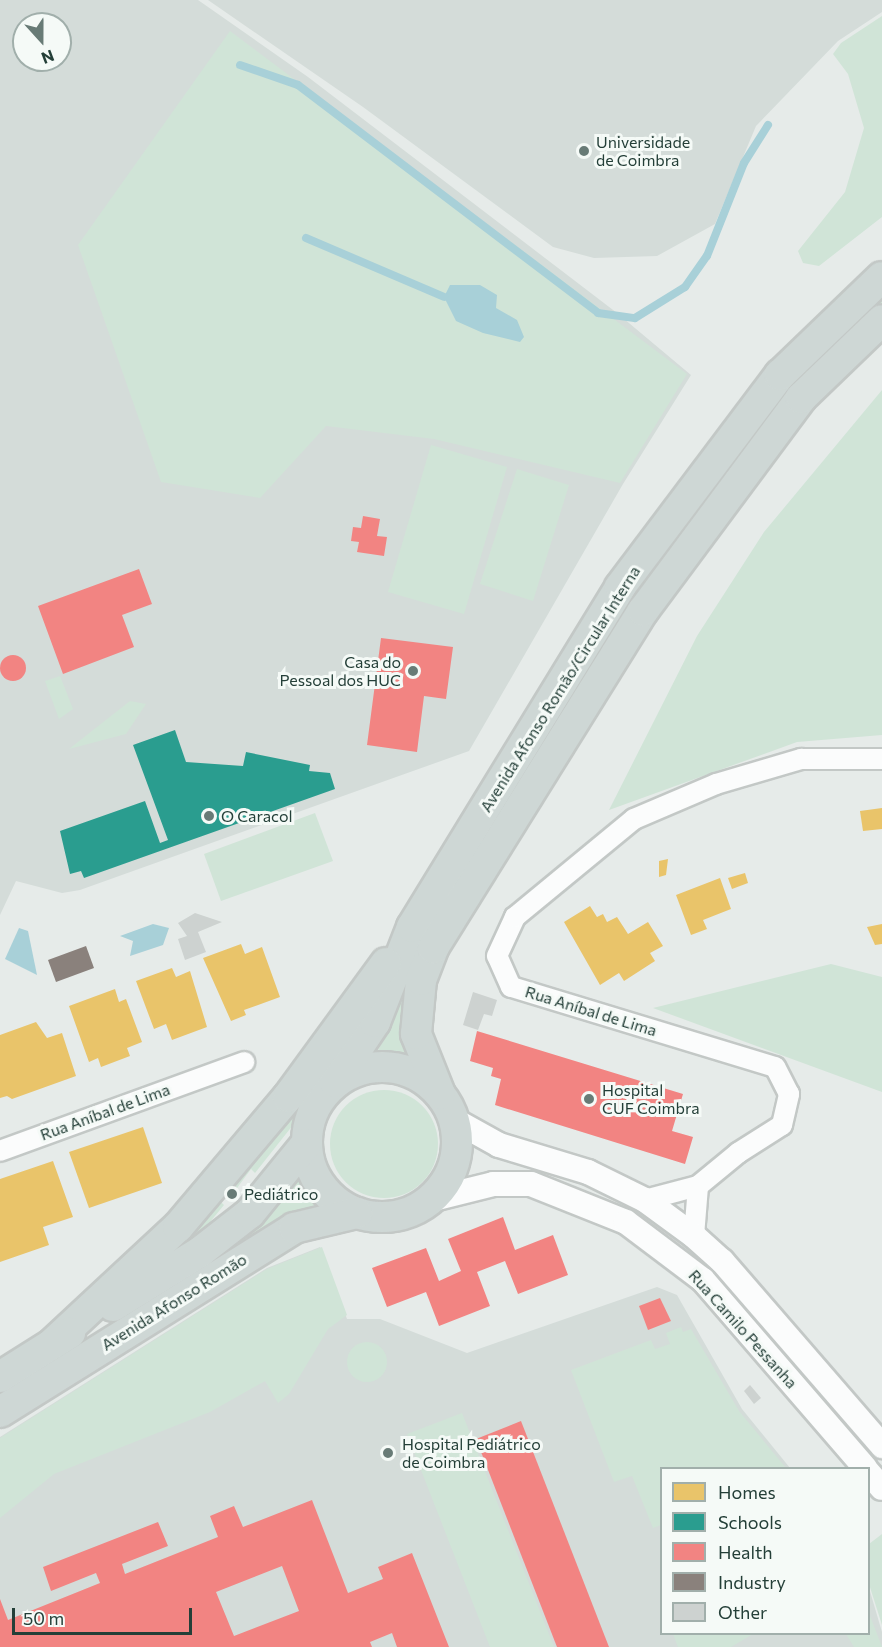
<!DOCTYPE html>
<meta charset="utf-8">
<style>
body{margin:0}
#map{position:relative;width:882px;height:1647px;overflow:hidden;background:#e6ebe9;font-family:Commissioner,sans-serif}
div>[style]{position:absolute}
.built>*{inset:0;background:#d4dcd9}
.green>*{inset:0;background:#d0e4d7}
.round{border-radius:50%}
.water>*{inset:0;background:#a8d0d8}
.homes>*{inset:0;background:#e9c46a}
.schools>*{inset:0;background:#2a9d8f}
.health>*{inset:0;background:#f28482}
.industry>*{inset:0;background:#8a817c}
.stream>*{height:8px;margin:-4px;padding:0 4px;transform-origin:4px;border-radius:4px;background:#a8d0d8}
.building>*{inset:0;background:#cdd2d0}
.roads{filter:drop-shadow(2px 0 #c3c8c6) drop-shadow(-2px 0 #c3c8c6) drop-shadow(0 2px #c3c8c6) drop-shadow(0 -2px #c3c8c6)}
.minor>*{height:20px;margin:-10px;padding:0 10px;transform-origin:10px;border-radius:10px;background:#fbfcfc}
.tertiary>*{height:24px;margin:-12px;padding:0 12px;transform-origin:12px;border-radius:12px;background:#fbfcfc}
.primary>*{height:30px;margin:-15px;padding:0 15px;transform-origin:15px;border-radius:15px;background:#ced7d5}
.primary>.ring{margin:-15px;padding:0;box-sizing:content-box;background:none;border:30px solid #ced7d5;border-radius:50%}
.dots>*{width:16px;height:16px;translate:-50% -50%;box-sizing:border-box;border:3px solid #f5faf7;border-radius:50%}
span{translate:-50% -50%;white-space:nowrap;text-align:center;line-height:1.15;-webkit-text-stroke:6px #f5faf7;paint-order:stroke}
.poi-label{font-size:16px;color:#243f38}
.left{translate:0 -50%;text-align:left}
.right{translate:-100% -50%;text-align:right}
.street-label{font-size:16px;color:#243f38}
.legend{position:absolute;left:660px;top:1467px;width:210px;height:168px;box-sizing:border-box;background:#f5faf7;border:2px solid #a1afab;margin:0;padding:8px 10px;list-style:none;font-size:18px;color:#243f38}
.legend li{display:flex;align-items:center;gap:12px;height:30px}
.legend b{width:30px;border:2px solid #a1afab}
.north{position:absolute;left:12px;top:12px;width:60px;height:60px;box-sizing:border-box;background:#f5faf7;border:2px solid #a1afab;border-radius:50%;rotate:159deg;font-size:16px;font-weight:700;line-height:24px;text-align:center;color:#243f38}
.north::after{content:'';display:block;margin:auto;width:21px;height:27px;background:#687b76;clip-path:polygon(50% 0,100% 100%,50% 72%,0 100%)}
.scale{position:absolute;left:12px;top:1608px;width:180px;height:27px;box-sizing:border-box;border:3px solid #243f38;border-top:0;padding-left:8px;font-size:18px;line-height:21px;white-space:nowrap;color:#243f38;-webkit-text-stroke:4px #f5faf7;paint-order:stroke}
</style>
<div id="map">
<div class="built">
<div style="clip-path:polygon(evenodd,0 0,198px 0,308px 77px,617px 313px,691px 375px,623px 484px,469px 751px,80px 890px,62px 893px,16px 881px,0 915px,0 0,24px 24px,60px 24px,60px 60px,24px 60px,24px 24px)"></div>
<div style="clip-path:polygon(208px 0,882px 0,882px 12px,838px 41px,756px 126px,715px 224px,657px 256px,594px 258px,553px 247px,363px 107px)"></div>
<div style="clip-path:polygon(320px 1247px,347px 1319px,380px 1319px,467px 1353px,657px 1287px,677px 1295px,742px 1409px,790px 1468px,662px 1468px,662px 1634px,868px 1634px,869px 1588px,882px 1632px,882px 1647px,0 1647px,0 1437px,267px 1268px)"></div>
</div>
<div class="green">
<div style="clip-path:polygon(882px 16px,882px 217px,819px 266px,803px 263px,798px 251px,845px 192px,864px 128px,848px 74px,833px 54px,841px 43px)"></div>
<div style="clip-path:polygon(230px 31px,687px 374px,620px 483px,434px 439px,326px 426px,260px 498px,161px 482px,78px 245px)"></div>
<div style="clip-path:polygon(882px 298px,882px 308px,805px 382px,419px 960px,410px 1055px,377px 1052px,392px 1023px,417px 948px,626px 611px,758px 427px,805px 371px)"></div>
<div style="clip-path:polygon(882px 390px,882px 735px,797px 742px,609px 810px,697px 636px,764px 532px)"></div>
<div style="clip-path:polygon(431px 445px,507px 467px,464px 614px,388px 592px)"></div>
<div style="clip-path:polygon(517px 469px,569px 485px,533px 601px,480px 584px)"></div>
<div style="clip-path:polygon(60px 676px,73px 709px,59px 719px,45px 681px)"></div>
<div style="clip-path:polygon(130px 701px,146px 704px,126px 734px,69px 749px)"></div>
<div style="clip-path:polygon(315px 813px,333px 861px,221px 901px,204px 854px)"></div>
<div style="clip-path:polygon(831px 964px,882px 977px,882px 1092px,653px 1008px)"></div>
<div style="clip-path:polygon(342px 1056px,312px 1087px,297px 1120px,255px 1173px,251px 1169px,237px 1188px,232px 1184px,219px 1200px,224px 1205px,196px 1239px,187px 1227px,333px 1057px)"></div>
<div class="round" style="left:330px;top:1090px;width:108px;height:108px"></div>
<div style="clip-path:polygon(297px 1176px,316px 1207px,289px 1216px,216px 1261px,212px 1256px)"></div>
<div style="clip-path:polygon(322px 1247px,347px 1315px,328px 1329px,289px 1394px,278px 1403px,265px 1381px,210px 1412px,54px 1474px,0 1518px,0 1438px,267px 1269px)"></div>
<div style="clip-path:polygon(681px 1327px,683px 1332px,691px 1329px,739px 1411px,786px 1468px,662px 1468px,661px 1525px,653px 1528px,632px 1476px,614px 1482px,571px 1370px,651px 1340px,655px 1349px,670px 1344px,666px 1333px)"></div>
<div class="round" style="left:347px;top:1342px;width:40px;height:40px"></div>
<div style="clip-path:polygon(462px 1413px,554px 1647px,490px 1647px,407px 1434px)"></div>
<div style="clip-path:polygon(882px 1534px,882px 1625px,868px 1581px,869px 1544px)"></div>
<div style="clip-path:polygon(869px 1613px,882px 1647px,854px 1647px,846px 1634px,868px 1634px)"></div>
<div style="clip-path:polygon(673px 1634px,753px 1634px,731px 1647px,678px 1647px)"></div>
</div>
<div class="water">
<div style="clip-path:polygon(450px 285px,480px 285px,497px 295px,496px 308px,517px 320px,524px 337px,520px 342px,483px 333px,456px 321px,444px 297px)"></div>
<div style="clip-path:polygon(153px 924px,169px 928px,163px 945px,130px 956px,133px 941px,120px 936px)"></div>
<div style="clip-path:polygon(19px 928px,28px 931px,37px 975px,5px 959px)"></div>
</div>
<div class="homes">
<div style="clip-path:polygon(882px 808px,882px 829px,863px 831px,860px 811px)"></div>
<div style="clip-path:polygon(668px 859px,666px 875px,659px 877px,659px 861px)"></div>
<div style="clip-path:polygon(745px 873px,748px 883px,732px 889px,728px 878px)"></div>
<div style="clip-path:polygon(720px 878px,731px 909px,703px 920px,707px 929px,691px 935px,676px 895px)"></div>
<div style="clip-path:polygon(590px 906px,597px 917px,603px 914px,607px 922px,617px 917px,628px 934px,648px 922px,663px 946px,650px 953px,655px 961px,624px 981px,619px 973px,600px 985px,564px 922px)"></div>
<div style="clip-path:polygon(882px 924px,882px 944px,875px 945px,867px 927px)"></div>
<div style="clip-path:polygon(241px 944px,245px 954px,262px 947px,280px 997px,244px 1010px,246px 1015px,231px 1021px,203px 958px)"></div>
<div style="clip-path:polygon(172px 968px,176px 977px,190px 971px,207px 1027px,172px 1040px,166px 1024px,154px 1029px,136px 981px)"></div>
<div style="clip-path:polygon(115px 989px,119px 1002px,126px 999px,142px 1042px,127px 1048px,130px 1056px,101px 1067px,98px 1058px,89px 1062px,69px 1006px)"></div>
<div style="clip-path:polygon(36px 1022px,47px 1038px,62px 1033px,76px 1076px,12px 1099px,7px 1096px,0 1098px,0 1035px)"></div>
<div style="clip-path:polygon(143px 1127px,162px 1183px,89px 1208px,69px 1152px)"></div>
<div style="clip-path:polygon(53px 1161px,73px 1217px,43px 1227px,49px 1245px,0 1262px,0 1179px)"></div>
</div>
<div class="schools">
<div style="clip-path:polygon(175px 730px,186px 762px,243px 766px,246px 752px,310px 765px,309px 771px,330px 773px,335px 789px,84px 878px,81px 871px,70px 874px,60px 831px,145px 801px,160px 843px,168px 840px,133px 745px)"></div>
</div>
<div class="health">
<div style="clip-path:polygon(363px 516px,380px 519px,377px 536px,387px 537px,384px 556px,357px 552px,359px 542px,351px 541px,353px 527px,361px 528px)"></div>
<div style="clip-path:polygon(139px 569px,152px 604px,122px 615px,134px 647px,63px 674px,38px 606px)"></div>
<div style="clip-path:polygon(381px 638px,453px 647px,446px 699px,424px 696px,417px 752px,367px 745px)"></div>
<div class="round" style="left:0;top:655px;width:26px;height:26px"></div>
<div style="clip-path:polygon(477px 1031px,683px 1094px,672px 1131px,693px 1137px,685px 1164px,495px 1105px,501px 1079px,491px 1076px,493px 1068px,470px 1061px)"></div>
<div style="clip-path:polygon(503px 1217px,515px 1250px,553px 1235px,568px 1275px,518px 1294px,505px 1261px,477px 1272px,490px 1306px,439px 1326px,426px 1292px,387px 1307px,372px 1268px,426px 1248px,439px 1281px,461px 1271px,448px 1239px)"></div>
<div style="clip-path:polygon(660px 1298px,671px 1321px,648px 1330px,639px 1306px)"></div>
<div style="clip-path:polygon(521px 1421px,609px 1647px,557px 1647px,476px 1439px)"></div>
<div style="clip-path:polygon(evenodd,312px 1500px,348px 1593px,383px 1579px,378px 1567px,412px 1553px,449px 1647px,397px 1647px,392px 1633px,370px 1642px,372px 1647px,0 1647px,0 1599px,8px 1620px,100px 1583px,96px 1573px,51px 1591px,43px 1567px,158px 1522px,168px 1546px,122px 1564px,125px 1574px,218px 1537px,210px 1516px,234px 1506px,243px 1527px,312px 1500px,282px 1566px,299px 1611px,234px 1636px,216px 1592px,282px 1566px)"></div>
</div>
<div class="industry">
<div style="clip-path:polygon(86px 946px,94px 968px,56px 982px,48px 960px)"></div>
</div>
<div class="stream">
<div style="left:240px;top:65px;width:61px;rotate:19deg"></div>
<div style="left:298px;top:85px;width:377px;rotate:37.2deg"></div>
<div style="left:598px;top:313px;width:37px;rotate:8deg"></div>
<div style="left:635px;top:318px;width:59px;rotate:-31.8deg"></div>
<div style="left:685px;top:287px;width:38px;rotate:-55deg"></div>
<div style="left:707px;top:256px;width:100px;rotate:-68.3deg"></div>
<div style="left:744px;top:163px;width:45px;rotate:-57.7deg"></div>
<div style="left:306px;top:238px;width:150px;rotate:23.1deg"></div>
</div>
<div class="building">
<div style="clip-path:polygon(195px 913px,222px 922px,198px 932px,206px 952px,185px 960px,178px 939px,187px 936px,178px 923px)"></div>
<div style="clip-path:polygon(473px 992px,497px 1000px,492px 1016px,484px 1014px,478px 1030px,463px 1025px)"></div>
<div style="clip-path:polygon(750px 1385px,761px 1398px,754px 1404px,744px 1391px)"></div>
</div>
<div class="roads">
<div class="minor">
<div style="left:0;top:1151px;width:260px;rotate:-20deg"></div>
<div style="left:698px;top:1186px;width:52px;rotate:-39.5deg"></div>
<div style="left:738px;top:1153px;width:52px;rotate:-32.5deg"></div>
<div style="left:782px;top:1125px;width:32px;rotate:-77deg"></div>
<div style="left:789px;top:1094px;width:30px;rotate:-117deg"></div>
<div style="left:775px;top:1067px;width:276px;rotate:-163.1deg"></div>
<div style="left:511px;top:987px;width:34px;rotate:-114deg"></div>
<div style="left:497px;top:956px;width:43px;rotate:-65.2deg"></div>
<div style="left:515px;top:917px;width:154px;rotate:-39.5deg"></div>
<div style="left:634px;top:819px;width:89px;rotate:-23.1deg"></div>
<div style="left:716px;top:784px;width:89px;rotate:-16.4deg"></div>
<div style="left:801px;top:759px;width:81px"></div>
<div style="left:645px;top:1200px;width:55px;rotate:-14.8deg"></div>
<div style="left:694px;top:1236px;width:50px;rotate:-85.4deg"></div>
</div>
<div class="tertiary">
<div style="left:454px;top:1120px;width:51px;rotate:29.1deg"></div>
<div style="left:499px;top:1145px;width:93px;rotate:16.9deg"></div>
<div style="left:588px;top:1172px;width:64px;rotate:26.2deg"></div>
<div style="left:645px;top:1200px;width:61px;rotate:36.3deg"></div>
<div style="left:694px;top:1236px;width:38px;rotate:42deg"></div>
<div style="left:722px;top:1261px;width:245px;rotate:49.1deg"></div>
<div style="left:429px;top:1200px;width:66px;rotate:-14deg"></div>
<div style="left:493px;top:1184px;width:38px"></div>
<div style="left:531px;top:1184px;width:102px;rotate:21.8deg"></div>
<div style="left:626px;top:1222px;width:96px;rotate:37deg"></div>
<div style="left:703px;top:1280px;width:248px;rotate:49.2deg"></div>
<div style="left:868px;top:1472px;width:21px;rotate:49deg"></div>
</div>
<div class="primary">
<div class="ring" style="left:307px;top:1067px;width:120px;height:120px"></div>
<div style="left:335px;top:1082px;width:72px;rotate:-56.3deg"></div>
<div style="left:375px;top:1022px;width:102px;rotate:-68.7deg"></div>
<div style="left:412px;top:927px;width:399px;rotate:-58.5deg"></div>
<div style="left:620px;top:587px;width:266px;rotate:-53deg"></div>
<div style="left:780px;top:375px;width:141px;rotate:-43.9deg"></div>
<div style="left:440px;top:1094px;width:65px;rotate:-111.8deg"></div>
<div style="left:416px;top:1034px;width:54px;rotate:-84.7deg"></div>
<div style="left:421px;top:980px;width:34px;rotate:-69deg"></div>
<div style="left:433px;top:948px;width:397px;rotate:-58.1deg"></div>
<div style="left:643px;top:611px;width:265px;rotate:-53.4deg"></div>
<div style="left:801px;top:398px;width:112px;rotate:-43.9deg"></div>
<div style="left:113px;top:1306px;width:102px;rotate:-31.8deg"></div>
<div style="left:200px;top:1252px;width:63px;rotate:-38deg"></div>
<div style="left:250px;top:1213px;width:89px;rotate:-50.9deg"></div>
<div style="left:53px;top:1343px;width:171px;rotate:-42.9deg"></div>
<div style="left:178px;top:1227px;width:170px;rotate:-49.8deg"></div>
<div style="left:288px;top:1097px;width:166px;rotate:-53.8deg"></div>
<div style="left:0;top:1377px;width:83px;rotate:-32.2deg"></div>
<div style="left:0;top:1412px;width:347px;rotate:-32deg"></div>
<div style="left:294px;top:1228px;width:65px;rotate:-13.4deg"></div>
</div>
</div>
<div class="dots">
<div style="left:584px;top:151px;background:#687b76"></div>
<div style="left:413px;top:671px;background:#687b76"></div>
<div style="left:209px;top:816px;background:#687b76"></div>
<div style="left:589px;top:1099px;background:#687b76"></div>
<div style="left:232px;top:1194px;background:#687b76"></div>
<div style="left:388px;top:1453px;background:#687b76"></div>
</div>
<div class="poi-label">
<span class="left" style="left:596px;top:151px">Universidade<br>de Coimbra</span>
<span class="right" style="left:401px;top:671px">Casa do<br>Pessoal dos HUC</span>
<span class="left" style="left:221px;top:816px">O Caracol</span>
<span class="left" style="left:602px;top:1099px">Hospital<br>CUF Coimbra</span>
<span class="left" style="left:244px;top:1194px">Pediátrico</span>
<span class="left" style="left:402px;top:1453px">Hospital Pediátrico<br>de Coimbra</span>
</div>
<div class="street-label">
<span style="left:560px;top:689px;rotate:-58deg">Avenida Afonso Romão/Circular Interna</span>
<span style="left:591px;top:1011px;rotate:17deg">Rua Aníbal de Lima</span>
<span style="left:105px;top:1112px;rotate:-20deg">Rua Aníbal de Lima</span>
<span style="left:174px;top:1302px;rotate:-32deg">Avenida Afonso Romão</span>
<span style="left:743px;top:1329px;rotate:48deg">Rua Camilo Pessanha</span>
</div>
<ul class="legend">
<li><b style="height:16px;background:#e9c46a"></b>Homes</li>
<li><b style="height:16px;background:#2a9d8f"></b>Schools</li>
<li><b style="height:16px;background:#f28482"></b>Health</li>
<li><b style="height:16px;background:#8a817c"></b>Industry</li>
<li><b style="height:16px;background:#cdd2d0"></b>Other</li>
</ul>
<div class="north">N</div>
<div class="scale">50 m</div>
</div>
